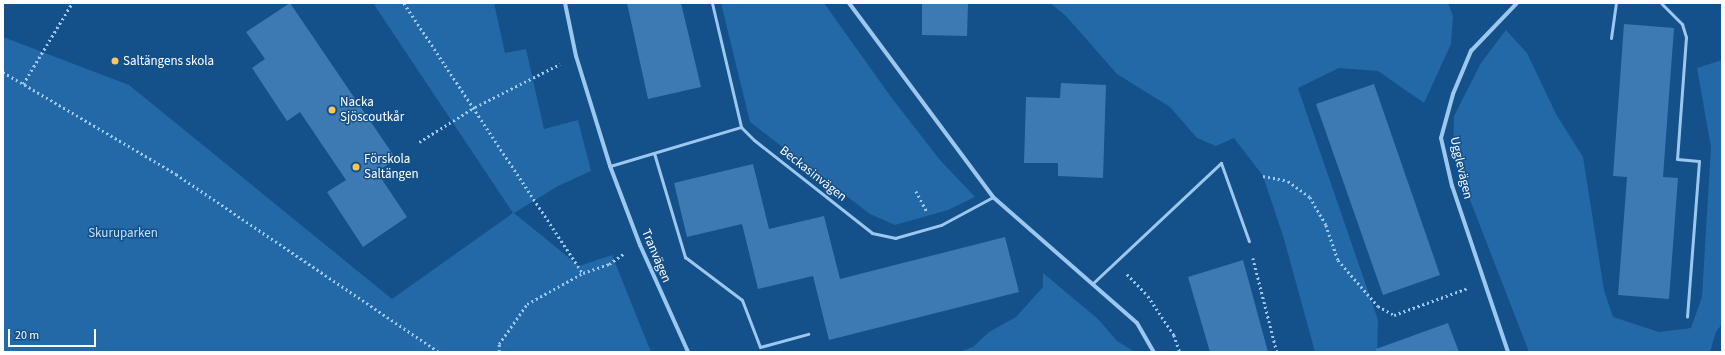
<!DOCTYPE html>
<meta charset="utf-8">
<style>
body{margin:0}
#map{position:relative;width:1725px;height:355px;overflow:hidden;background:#14508a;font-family:"Source Sans 3",sans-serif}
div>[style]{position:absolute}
.green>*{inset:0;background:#2368a7}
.building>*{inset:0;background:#3d7ab3}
.path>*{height:2.5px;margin-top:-1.25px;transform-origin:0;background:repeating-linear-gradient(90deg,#9cc8f0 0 2px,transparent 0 5px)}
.lane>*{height:3px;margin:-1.5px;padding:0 1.5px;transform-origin:1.5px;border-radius:1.5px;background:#9cc8f0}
.street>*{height:4px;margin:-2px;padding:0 2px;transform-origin:2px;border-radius:2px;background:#9cc8f0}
.dots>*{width:11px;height:11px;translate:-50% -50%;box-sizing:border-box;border:2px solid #14508a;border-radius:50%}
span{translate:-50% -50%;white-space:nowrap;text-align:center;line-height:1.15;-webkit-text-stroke:3px #14508a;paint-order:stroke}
.poi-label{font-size:13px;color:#fff}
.left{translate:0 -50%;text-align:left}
.street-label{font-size:13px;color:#fff}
.park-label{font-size:13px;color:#c2e0fb}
.frame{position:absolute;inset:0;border:4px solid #fff;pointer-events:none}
.scale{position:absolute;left:8px;top:329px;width:88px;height:18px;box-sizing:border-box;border:2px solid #fff;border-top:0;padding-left:5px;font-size:12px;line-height:14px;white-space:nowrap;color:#fff;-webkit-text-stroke:3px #14508a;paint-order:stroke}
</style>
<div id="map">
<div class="green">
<div style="clip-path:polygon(373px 3px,494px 3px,505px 53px,526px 49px,544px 129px,578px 120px,591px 171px,558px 186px,514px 213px,579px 266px,612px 255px,651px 352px,3px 352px,3px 37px,129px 85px,392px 299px,513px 213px)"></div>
<div style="clip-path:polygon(721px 3px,824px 3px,891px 97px,940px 160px,975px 197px,948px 210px,895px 225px,870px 214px,750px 122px)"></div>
<div style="clip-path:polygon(1050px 3px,1448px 3px,1453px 16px,1451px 44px,1424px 103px,1378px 71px,1339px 68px,1298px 88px,1378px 320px,1377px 352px,1315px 352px,1284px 239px,1263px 176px,1234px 138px,1216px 146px,1197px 138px,1170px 107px,1117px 74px,1066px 16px)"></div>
<div style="clip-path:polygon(1506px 30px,1527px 53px,1556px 114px,1583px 157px,1604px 290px,1613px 317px,1659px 332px,1691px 328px,1702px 297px,1711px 147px,1697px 68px,1722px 60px,1722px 324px,1716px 332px,1710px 352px,1529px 352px,1453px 156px,1454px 116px,1481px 63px)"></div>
<div style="clip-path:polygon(1043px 273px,1098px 319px,1117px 341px,1135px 352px,959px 352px,973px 347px,989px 332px,1016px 317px,1043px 287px)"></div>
</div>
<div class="building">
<div style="clip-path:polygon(290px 3px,396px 159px,377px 172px,407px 217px,363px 247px,327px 192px,346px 180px,300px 112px,287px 121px,252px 68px,265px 59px,246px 32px)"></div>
<div style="clip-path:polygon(627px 3px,681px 3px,701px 87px,648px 99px)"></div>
<div style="clip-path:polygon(922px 3px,968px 3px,967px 36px,922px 35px)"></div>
<div style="clip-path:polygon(1624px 24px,1674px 28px,1663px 177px,1678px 178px,1669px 299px,1618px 295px,1627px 177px,1613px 176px)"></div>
<div style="clip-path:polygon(1061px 83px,1106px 85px,1103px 178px,1058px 176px,1058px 163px,1024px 163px,1026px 97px,1060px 98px)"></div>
<div style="clip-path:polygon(1374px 84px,1440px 275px,1383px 295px,1316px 104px)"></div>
<div style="clip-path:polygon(753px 164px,769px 229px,824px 216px,840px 279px,1005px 237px,1019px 292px,829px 340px,813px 276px,758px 289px,742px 224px,687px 237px,674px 183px)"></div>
<div style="clip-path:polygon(1243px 260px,1268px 352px,1210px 352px,1188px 277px)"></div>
<div style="clip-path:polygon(1448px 323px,1459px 352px,1376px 352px,1376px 349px)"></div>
</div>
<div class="path">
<div style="left:404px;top:3px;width:324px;rotate:56.5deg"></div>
<div style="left:3px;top:72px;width:201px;rotate:30.5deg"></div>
<div style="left:176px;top:174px;width:318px;rotate:34.1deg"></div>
<div style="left:23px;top:84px;width:95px;rotate:-58.8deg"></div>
<div style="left:419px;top:142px;width:66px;rotate:-32deg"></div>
<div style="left:475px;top:107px;width:95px;rotate:-26.8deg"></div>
<div style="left:1263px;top:176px;width:25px;rotate:11deg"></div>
<div style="left:1288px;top:181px;width:27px;rotate:36deg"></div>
<div style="left:1310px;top:197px;width:32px;rotate:60deg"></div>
<div style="left:1326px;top:225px;width:37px;rotate:71deg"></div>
<div style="left:1338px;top:260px;width:61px;rotate:49deg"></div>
<div style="left:1378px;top:306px;width:18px;rotate:29deg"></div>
<div style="left:1394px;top:315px;width:79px;rotate:-20deg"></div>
<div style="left:916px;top:191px;width:24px;rotate:62deg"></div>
<div style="left:1253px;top:258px;width:97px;rotate:75.7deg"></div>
<div style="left:1127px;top:274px;width:30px;rotate:46deg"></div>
<div style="left:1148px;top:296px;width:47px;rotate:56.3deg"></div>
<div style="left:1174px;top:335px;width:18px;rotate:71deg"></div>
<div style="left:499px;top:352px;width:8px;rotate:-90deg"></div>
<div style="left:499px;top:344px;width:49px;rotate:-55deg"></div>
<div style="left:527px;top:304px;width:64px;rotate:-29deg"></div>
<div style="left:583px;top:273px;width:28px;rotate:-19deg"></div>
<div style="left:609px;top:264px;width:19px;rotate:-35deg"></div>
</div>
<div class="lane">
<div style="left:712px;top:3px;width:127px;rotate:76.8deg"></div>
<div style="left:741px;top:127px;width:18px;rotate:45deg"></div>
<div style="left:754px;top:140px;width:150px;rotate:38.2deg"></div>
<div style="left:872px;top:233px;width:24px;rotate:12deg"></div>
<div style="left:895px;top:238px;width:48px;rotate:-15.8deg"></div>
<div style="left:941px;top:225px;width:59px;rotate:-28.3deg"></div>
<div style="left:1661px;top:3px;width:30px;rotate:45deg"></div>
<div style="left:1682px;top:24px;width:14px;rotate:73deg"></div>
<div style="left:1686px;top:37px;width:122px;rotate:94.2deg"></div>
<div style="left:1677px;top:159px;width:22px;rotate:5deg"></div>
<div style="left:1699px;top:161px;width:156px;rotate:94.4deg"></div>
<div style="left:1611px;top:38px;width:35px;rotate:-82deg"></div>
<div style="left:654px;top:153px;width:109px;rotate:73.4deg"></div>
<div style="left:685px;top:257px;width:71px;rotate:37deg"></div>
<div style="left:742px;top:300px;width:50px;rotate:69deg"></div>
<div style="left:760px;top:347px;width:50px;rotate:-15.2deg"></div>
<div style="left:610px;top:166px;width:137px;rotate:-16.6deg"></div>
<div style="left:1092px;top:284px;width:177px;rotate:-43.2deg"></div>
<div style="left:1221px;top:163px;width:83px;rotate:70.3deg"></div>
</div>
<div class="street">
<div style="left:565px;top:3px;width:54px;rotate:78.3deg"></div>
<div style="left:576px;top:56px;width:115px;rotate:72.8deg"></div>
<div style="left:610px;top:166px;width:85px;rotate:69.2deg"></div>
<div style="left:640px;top:245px;width:117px;rotate:65.8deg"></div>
<div style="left:849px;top:3px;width:242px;rotate:53.4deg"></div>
<div style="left:993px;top:197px;width:191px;rotate:41.2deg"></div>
<div style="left:1137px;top:323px;width:34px;rotate:60deg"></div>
<div style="left:1508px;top:352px;width:175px;rotate:-108.6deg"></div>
<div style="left:1452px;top:186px;width:49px;rotate:-102.9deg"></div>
<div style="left:1441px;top:138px;width:46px;rotate:-74.7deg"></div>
<div style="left:1453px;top:94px;width:47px;rotate:-67.3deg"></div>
<div style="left:1471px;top:51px;width:66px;rotate:-46.2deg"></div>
</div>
<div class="dots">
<div style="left:115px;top:61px;background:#ffc45a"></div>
<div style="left:332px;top:110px;background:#ffc45a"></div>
<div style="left:356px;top:167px;background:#ffc45a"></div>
</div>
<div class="poi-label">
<span class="left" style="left:123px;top:61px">Saltängens skola</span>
<span class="left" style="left:340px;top:110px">Nacka<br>Sjöscoutkår</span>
<span class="left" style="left:364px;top:167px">Förskola<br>Saltängen</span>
</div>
<div class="street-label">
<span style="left:1461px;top:168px;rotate:77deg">Ugglevägen</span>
<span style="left:813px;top:174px;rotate:38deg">Beckasinvägen</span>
<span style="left:656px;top:256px;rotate:67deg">Tranvägen</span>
</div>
<div class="park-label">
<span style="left:123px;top:233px">Skuruparken</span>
</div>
<div class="frame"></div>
<div class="scale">20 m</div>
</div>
